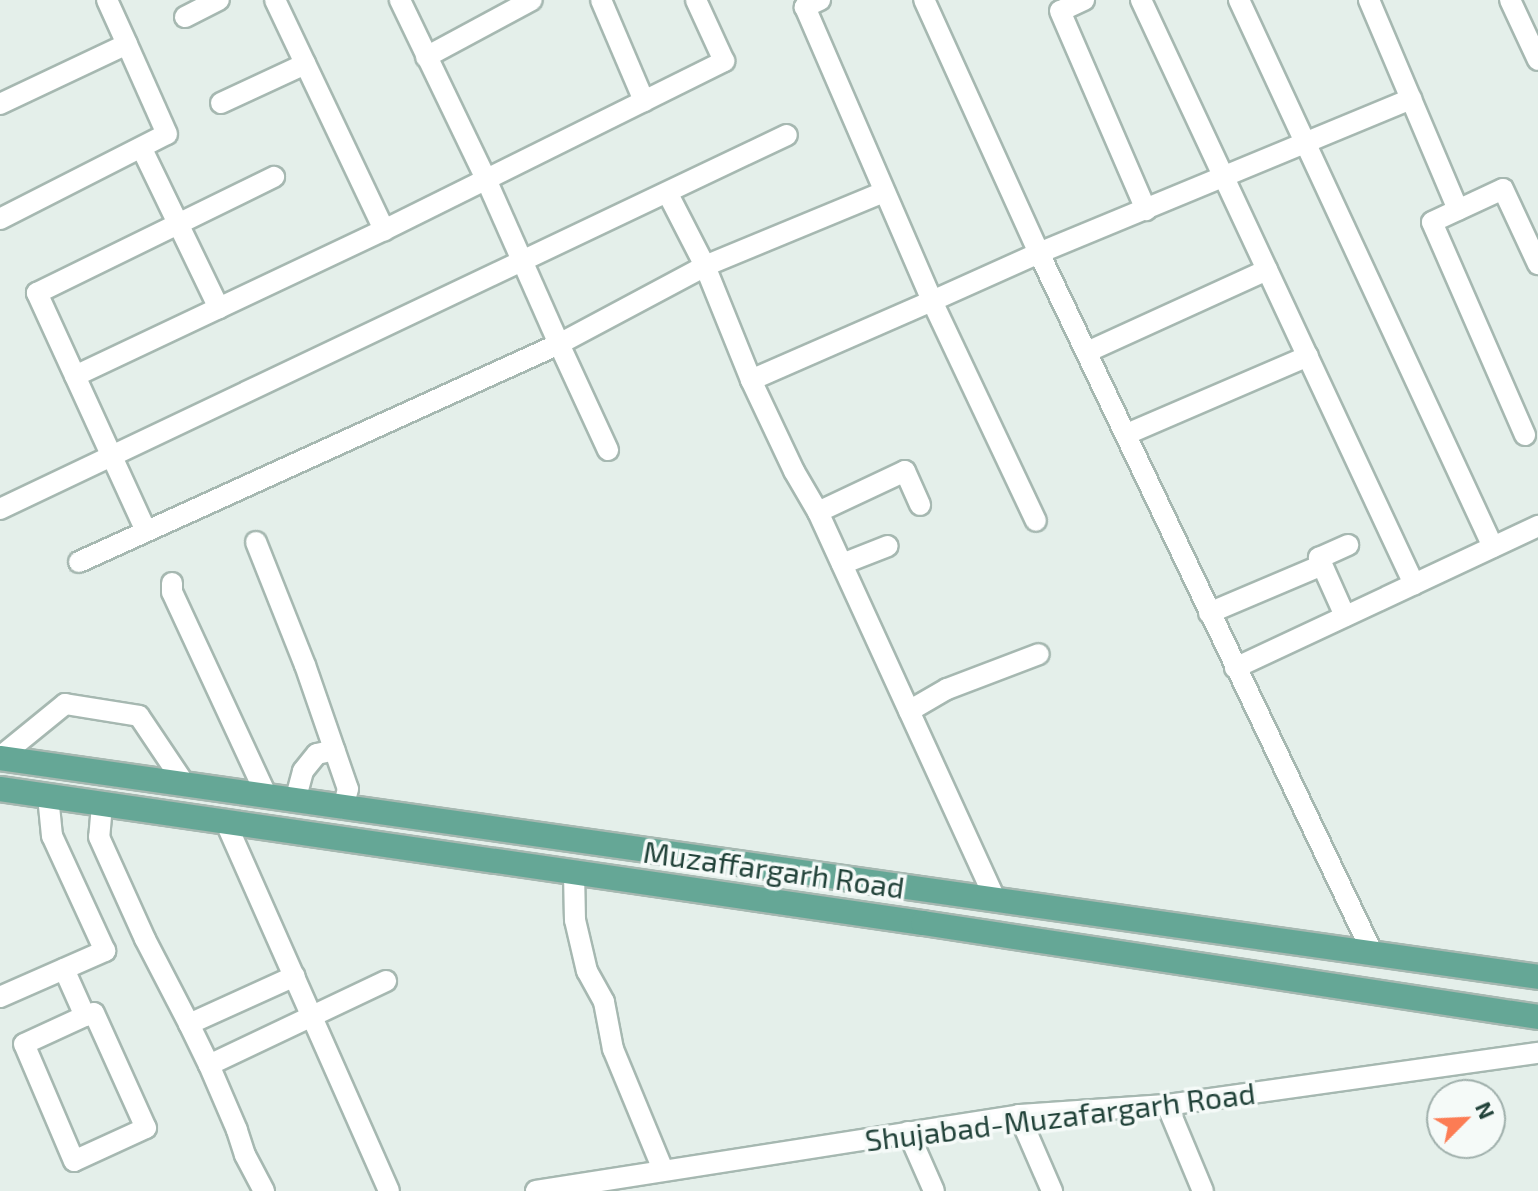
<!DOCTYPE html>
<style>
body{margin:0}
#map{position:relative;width:1538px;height:1191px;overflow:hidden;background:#e4efea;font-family:"Exo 2",sans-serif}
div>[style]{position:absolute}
.roads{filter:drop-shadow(2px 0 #a6b8b1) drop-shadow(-2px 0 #a6b8b1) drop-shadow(0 2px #a6b8b1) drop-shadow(0 -2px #a6b8b1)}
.minor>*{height:20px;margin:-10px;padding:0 10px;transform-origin:10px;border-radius:10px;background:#fff}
.major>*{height:24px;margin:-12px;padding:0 12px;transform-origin:12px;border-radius:12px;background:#65a796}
span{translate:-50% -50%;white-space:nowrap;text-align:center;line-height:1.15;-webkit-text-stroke:7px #f5faf8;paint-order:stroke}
.street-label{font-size:30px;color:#214239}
.north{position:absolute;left:1426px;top:1079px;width:80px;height:80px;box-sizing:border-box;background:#f5faf8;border:2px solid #a0b0ac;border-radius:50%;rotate:66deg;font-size:22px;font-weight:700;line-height:32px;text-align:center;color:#214239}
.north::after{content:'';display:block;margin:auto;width:28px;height:36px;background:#fc7c54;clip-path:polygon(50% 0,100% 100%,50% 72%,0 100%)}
</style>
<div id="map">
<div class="roads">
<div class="minor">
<div style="left:275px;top:0;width:255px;rotate:64.6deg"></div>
<div style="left:601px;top:0;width:110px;rotate:66.9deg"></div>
<div style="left:820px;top:0;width:17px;rotate:155deg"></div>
<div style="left:805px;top:7px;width:320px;rotate:66.6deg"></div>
<div style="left:932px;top:301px;width:117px;rotate:-24.2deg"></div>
<div style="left:1039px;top:253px;width:278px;rotate:-114.4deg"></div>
<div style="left:1084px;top:0;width:26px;rotate:155deg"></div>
<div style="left:1060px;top:11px;width:217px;rotate:66.6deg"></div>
<div style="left:1141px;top:0;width:645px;rotate:64.95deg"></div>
<div style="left:1239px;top:0;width:603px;rotate:65.09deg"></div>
<div style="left:1369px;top:0;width:228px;rotate:67deg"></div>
<div style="left:1510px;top:0;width:66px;rotate:65deg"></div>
<div style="left:185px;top:17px;width:38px;rotate:-27deg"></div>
<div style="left:426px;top:57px;width:120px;rotate:-28.3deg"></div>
<div style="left:221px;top:103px;width:93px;rotate:-24.9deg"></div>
<div style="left:0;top:104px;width:140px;rotate:-25.3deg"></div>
<div style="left:127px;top:44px;width:48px;rotate:-114.4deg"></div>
<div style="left:142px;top:149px;width:177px;rotate:64.2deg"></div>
<div style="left:668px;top:194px;width:81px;rotate:62.8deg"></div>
<div style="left:705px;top:266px;width:123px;rotate:68deg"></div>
<div style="left:751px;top:380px;width:197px;rotate:-23.6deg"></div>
<div style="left:932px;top:301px;width:243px;rotate:64.7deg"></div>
<div style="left:0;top:219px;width:187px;rotate:-27deg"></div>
<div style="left:167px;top:134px;width:98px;rotate:-114deg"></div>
<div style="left:1087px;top:352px;width:198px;rotate:-24.5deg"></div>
<div style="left:75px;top:376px;width:342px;rotate:-25.3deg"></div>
<div style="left:384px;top:230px;width:380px;rotate:-26.4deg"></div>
<div style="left:724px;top:61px;width:67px;rotate:-114.7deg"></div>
<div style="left:751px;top:380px;width:101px;rotate:64.7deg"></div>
<div style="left:794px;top:471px;width:48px;rotate:59.7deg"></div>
<div style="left:818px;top:512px;width:426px;rotate:65.4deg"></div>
<div style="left:1127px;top:434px;width:197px;rotate:-23.3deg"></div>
<div style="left:1525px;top:435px;width:232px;rotate:-113.6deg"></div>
<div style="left:1432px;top:222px;width:78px;rotate:-24.9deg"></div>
<div style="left:1503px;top:189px;width:83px;rotate:65deg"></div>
<div style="left:608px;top:450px;width:117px;rotate:-114.8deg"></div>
<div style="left:559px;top:344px;width:166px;rotate:-28.1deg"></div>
<div style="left:705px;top:266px;width:194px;rotate:-22.5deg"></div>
<div style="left:0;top:509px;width:871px;rotate:-25.42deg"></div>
<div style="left:818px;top:512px;width:96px;rotate:-25.2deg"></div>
<div style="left:905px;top:471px;width:37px;rotate:66deg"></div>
<div style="left:146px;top:531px;width:262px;rotate:-114.6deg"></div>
<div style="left:37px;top:293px;width:264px;rotate:-26.1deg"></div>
<div style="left:256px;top:542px;width:132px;rotate:68.3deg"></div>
<div style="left:305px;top:665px;width:131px;rotate:70.9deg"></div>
<div style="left:348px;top:789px;width:20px;rotate:105deg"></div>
<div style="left:79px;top:562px;width:527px;rotate:-24.43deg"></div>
<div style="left:559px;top:344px;width:180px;rotate:-113.9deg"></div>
<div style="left:486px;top:179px;width:199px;rotate:-115.7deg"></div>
<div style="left:842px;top:564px;width:49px;rotate:-21.4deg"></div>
<div style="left:172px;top:583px;width:9px;rotate:90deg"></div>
<div style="left:172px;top:592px;width:226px;rotate:65.1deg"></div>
<div style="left:1209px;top:613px;width:123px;rotate:-23deg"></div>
<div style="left:1345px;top:616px;width:64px;rotate:-114.1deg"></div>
<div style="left:1319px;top:558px;width:32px;rotate:-24deg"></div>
<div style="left:1235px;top:668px;width:335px;rotate:-25.1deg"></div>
<div style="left:909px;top:711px;width:44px;rotate:-30.1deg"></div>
<div style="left:947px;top:689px;width:98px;rotate:-20.8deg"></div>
<div style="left:0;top:757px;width:84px;rotate:-39.2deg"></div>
<div style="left:65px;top:704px;width:75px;rotate:9.2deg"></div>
<div style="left:139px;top:716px;width:84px;rotate:56.1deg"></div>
<div style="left:295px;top:801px;width:31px;rotate:-75deg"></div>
<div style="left:303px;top:771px;width:22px;rotate:-51deg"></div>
<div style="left:317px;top:754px;width:18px;rotate:-13deg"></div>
<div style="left:102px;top:805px;width:32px;rotate:95deg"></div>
<div style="left:99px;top:837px;width:112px;rotate:65.7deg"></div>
<div style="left:145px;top:939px;width:96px;rotate:62.6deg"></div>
<div style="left:226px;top:823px;width:402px;rotate:66.1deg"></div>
<div style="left:574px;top:873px;width:47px;rotate:88.8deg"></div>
<div style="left:575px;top:920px;width:52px;rotate:76.8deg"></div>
<div style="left:587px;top:971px;width:35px;rotate:61deg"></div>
<div style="left:604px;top:1002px;width:48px;rotate:79.2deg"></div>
<div style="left:613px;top:1049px;width:131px;rotate:67.5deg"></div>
<div style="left:1373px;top:954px;width:777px;rotate:-115.48deg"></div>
<div style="left:1039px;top:253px;width:403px;rotate:-22.5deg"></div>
<div style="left:64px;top:969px;width:51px;rotate:65.9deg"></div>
<div style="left:85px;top:1016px;width:9px;rotate:-18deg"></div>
<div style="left:94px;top:1013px;width:126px;rotate:65.7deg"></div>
<div style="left:146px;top:1128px;width:79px;rotate:155.4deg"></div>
<div style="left:74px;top:1161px;width:127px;rotate:-113.1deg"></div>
<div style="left:24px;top:1044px;width:67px;rotate:-24.7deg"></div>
<div style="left:0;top:997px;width:115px;rotate:-23.7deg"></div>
<div style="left:105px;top:951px;width:127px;rotate:-114.7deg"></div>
<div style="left:52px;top:836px;width:40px;rotate:-95.7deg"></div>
<div style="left:209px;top:1065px;width:46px;rotate:-116deg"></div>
<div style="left:189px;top:1024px;width:116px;rotate:-24.4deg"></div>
<div style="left:1167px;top:1105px;width:93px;rotate:67.3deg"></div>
<div style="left:1019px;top:1115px;width:83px;rotate:66.5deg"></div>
<div style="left:908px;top:1132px;width:64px;rotate:66.2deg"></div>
<div style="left:264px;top:1191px;width:41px;rotate:-117.8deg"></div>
<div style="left:245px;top:1155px;width:26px;rotate:-108deg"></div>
<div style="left:237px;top:1130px;width:71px;rotate:-113.3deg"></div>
<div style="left:209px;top:1065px;width:196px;rotate:-25.4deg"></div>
<div style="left:536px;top:1191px;width:489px;rotate:-8.9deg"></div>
<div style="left:1019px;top:1115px;width:148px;rotate:-3.9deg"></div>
<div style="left:1167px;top:1105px;width:375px;rotate:-8deg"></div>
</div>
<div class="major">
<div style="left:0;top:758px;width:1554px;rotate:8.1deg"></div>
<div style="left:0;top:789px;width:933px;rotate:8.26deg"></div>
<div style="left:923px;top:923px;width:622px;rotate:8.69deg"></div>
</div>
</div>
<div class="street-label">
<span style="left:774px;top:869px;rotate:8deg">Muzaffargarh Road</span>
<span style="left:1060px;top:1116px;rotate:-7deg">Shujabad-Muzafargarh Road</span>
</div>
<div class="north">N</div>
</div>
